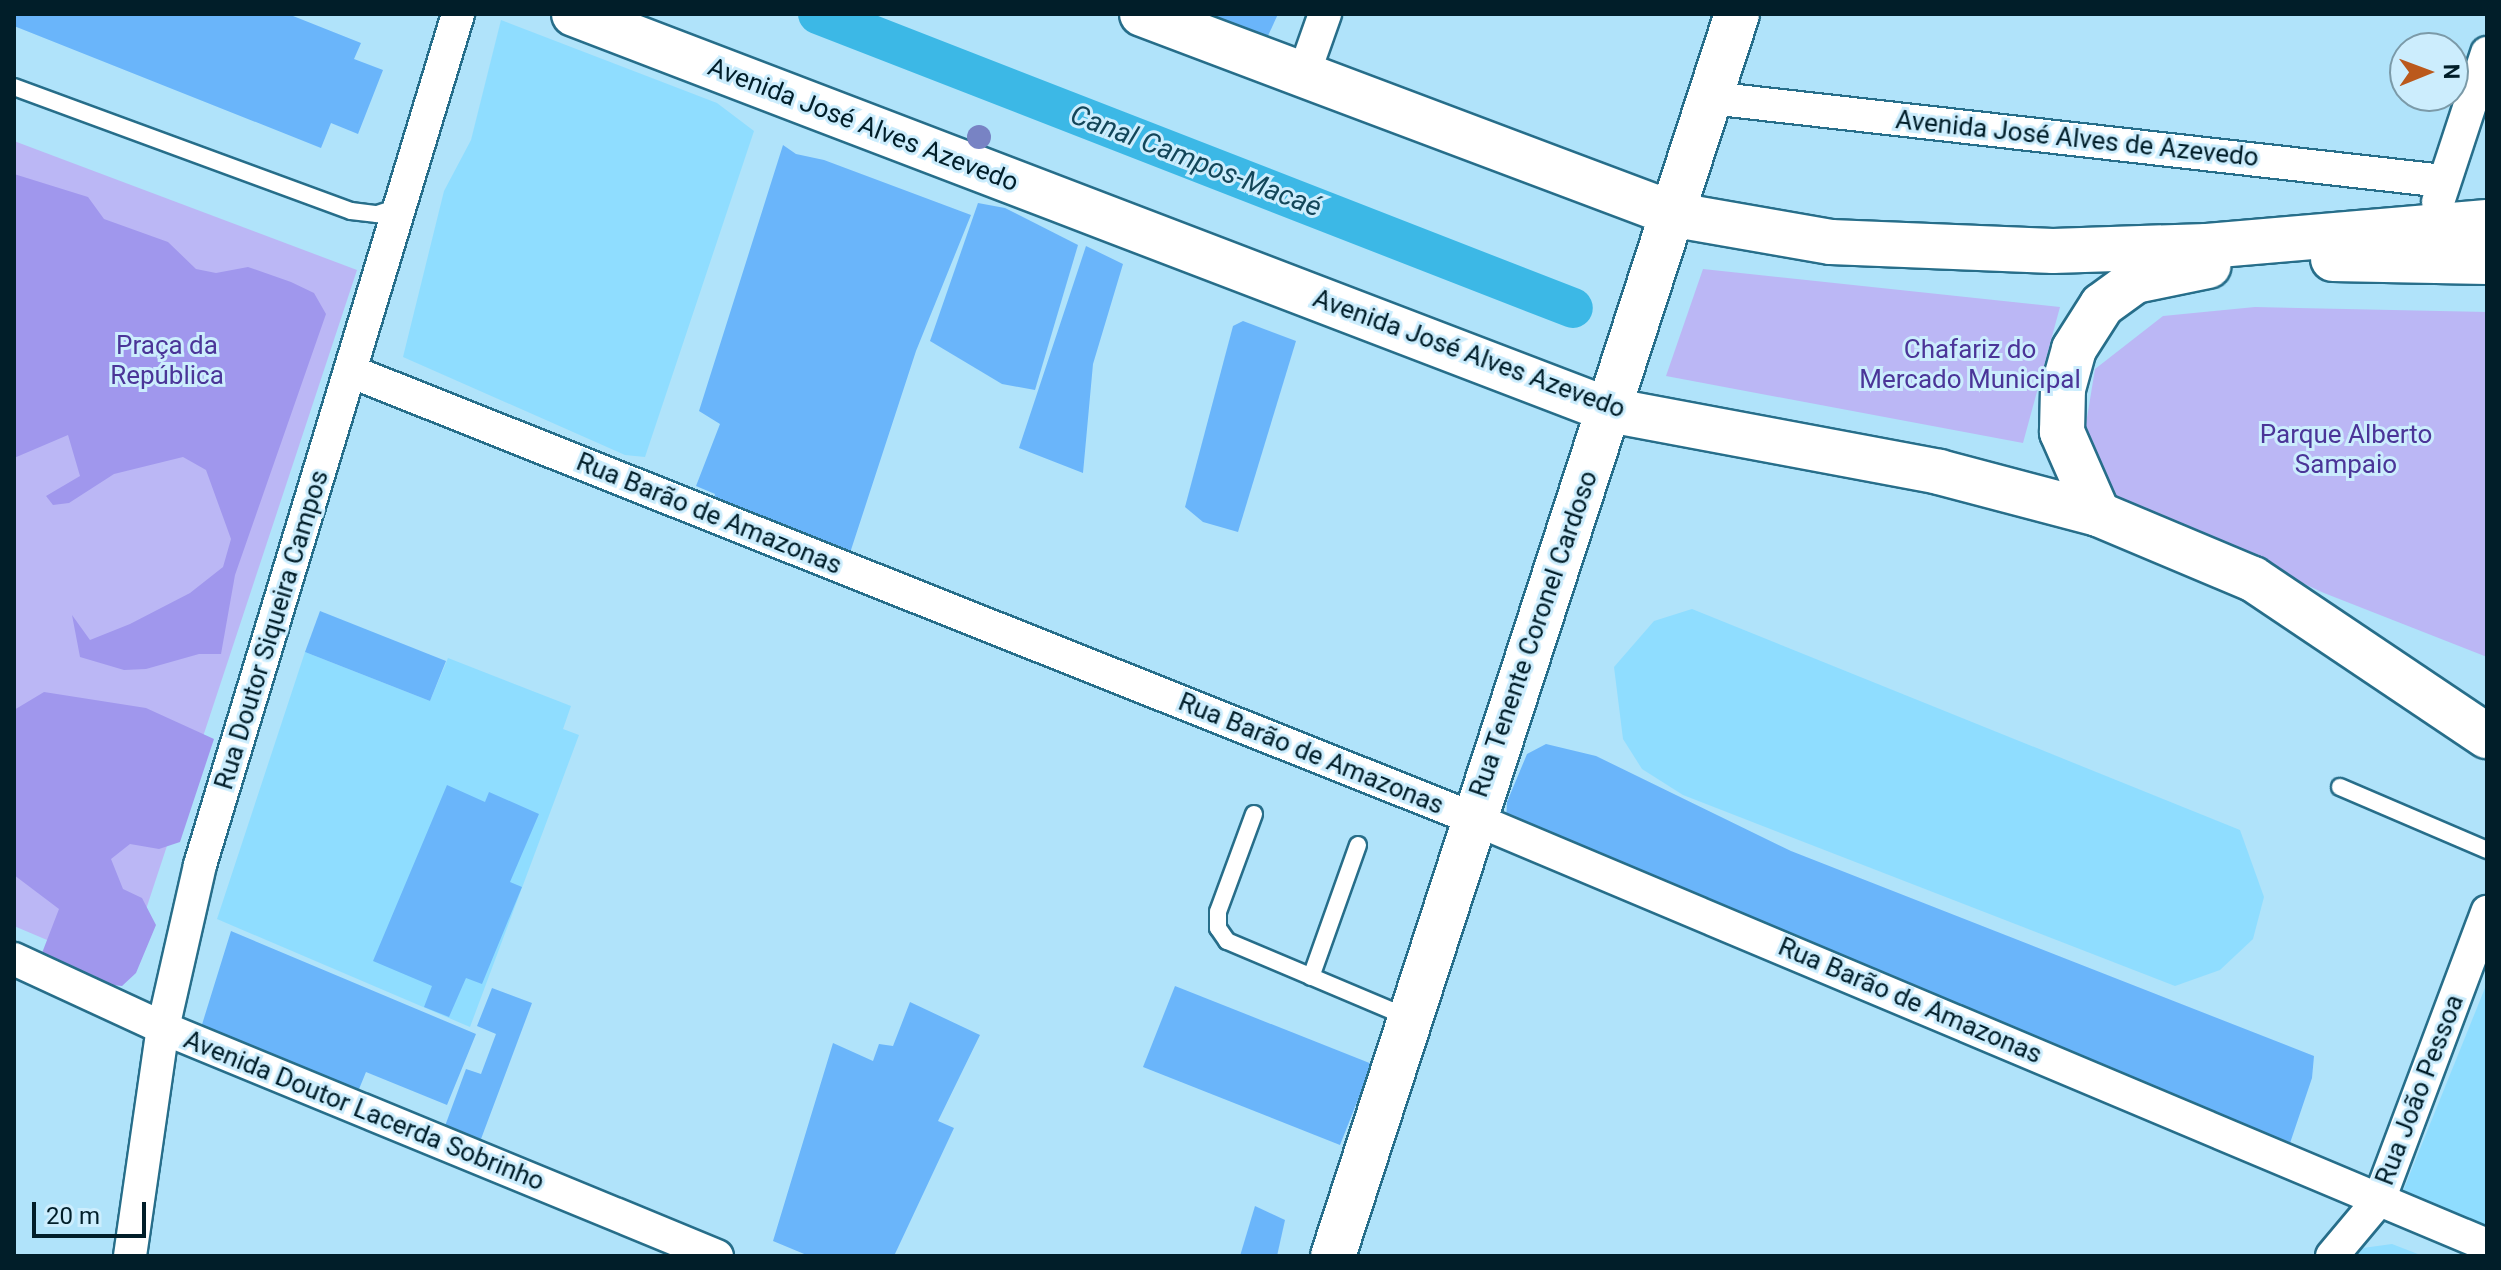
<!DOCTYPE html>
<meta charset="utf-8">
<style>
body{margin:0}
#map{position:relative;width:2501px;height:1270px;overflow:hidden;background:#b0e3fa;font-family:Roboto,sans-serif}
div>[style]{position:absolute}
.built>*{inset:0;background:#8fddff}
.green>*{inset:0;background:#bbb7f5}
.forest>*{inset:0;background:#a097ed}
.canal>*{height:40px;margin:-20px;padding:0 20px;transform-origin:20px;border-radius:20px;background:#3cb8e6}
.building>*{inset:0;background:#6ab5fa}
.roads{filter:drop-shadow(2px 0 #276e8a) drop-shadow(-2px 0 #276e8a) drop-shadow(0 2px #276e8a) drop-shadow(0 -2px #276e8a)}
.lane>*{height:16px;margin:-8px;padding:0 8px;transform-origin:8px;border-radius:8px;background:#fff}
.street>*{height:32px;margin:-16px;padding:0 16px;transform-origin:16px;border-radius:16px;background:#fff}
.secondary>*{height:44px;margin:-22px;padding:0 22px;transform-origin:22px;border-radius:22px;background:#fff}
.trees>*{width:24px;height:24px;margin:-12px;border-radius:50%;background:#7883c4}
span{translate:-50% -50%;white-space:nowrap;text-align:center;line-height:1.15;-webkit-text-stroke:6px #ccedfd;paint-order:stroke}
.street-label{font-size:26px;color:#011e29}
.park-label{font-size:26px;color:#4b3598}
.water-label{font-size:28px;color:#134659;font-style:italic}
.frame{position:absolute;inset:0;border:16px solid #011e29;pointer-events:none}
.north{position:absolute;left:2389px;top:32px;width:80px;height:80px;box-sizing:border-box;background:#ccedfd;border:2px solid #7b9aa8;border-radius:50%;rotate:89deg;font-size:22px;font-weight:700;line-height:32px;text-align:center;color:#011e29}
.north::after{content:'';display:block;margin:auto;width:28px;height:36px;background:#bb591c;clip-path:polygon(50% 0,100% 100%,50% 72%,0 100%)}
.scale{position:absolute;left:32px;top:1202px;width:114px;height:36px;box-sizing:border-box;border:4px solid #011e29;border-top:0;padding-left:10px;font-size:24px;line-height:28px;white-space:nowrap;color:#011e29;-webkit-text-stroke:6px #ccedfd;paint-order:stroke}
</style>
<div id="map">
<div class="built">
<div style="clip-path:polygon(501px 20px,717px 103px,754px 131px,645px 457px,625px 455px,403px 357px,444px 191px,471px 140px)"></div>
<div style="clip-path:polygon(1692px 609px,2240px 830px,2264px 897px,2253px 939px,2220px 970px,2175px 986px,1683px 795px,1642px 769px,1623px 739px,1614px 667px,1654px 621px)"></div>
<div style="clip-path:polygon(305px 652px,430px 701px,448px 658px,571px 706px,563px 729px,579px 735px,470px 1027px,217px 919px)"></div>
<div style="clip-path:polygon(2487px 983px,2487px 1227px,2403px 1191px)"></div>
<div style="clip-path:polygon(2392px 1244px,2423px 1256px,2356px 1256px,2363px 1248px)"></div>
</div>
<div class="green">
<div style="clip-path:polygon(14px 141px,357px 270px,125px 973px,14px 926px)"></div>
<div style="clip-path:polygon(1703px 269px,2060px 307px,2023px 443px,1666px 376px)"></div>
<div style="clip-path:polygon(2255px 307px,2487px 312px,2487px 657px,2324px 593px,2113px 496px,2084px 436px,2095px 369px,2163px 316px)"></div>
</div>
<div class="forest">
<div style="clip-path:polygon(14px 174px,88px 197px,104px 219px,168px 242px,196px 269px,216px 273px,248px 267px,291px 282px,314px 293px,326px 314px,235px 575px,221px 654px,199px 654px,146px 669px,124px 670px,80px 657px,72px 615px,90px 640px,130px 624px,190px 593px,223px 567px,231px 539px,206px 470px,183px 457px,114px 474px,69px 503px,53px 505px,46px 496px,80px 476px,68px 435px,14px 458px)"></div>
<div style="clip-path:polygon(44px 692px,146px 708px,214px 739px,180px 842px,159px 849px,130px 844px,111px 859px,123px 889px,142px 898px,156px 925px,136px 973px,122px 986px,101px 984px,42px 953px,59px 909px,14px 875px,14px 710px)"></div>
</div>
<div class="canal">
<div style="left:818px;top:14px;width:810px;rotate:21.28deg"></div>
</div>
<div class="building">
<div style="clip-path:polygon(14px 14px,288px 14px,361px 43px,354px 59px,383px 70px,358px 134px,331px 123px,321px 148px,14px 26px)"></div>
<div style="clip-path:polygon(1197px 14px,1278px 14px,1267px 38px)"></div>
<div style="clip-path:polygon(783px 145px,796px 154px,824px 160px,971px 215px,916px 351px,849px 556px,712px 506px,715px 494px,696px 486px,720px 424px,699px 411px)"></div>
<div style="clip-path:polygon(978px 203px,1005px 208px,1078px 245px,1035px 390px,1002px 384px,930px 341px)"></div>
<div style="clip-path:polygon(1086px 246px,1123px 264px,1093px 364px,1083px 473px,1019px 448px)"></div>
<div style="clip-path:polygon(1243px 321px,1296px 341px,1238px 532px,1203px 522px,1185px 507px,1233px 326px)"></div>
<div style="clip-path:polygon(320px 611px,446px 661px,430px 701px,305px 652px)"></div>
<div style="clip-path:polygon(1546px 744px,1596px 756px,1791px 851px,2314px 1056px,2312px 1078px,2287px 1152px,1506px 821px,1507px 802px,1527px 754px)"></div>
<div style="clip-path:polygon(447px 785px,485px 802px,489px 792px,539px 814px,510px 882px,522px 887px,482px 984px,466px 978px,449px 1017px,424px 1007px,432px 986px,373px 961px)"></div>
<div style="clip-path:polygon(231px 931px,476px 1034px,447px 1105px,366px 1072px,357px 1094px,200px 1031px)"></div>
<div style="clip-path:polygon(1175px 986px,1372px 1064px,1340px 1145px,1143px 1067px)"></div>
<div style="clip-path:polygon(492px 988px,532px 1003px,481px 1139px,445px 1126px,466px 1069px,481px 1074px,496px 1034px,477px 1026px)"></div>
<div style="clip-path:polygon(910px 1002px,980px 1035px,938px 1121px,954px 1128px,894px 1256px,809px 1256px,773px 1241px,833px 1043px,873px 1061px,879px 1044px,893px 1046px)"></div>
<div style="clip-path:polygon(1255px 1206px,1285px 1220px,1277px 1256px,1240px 1256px)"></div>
</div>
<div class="roads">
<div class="lane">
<div style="left:14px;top:87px;width:359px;rotate:20.2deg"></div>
<div style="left:351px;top:211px;width:26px;rotate:7deg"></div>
<div style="left:377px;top:214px;width:23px;rotate:-18deg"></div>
<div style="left:2340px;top:787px;width:160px;rotate:23.2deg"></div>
<div style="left:1254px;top:814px;width:104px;rotate:110.2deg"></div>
<div style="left:1218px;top:912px;width:16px;rotate:90deg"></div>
<div style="left:1218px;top:928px;width:16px;rotate:55deg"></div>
<div style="left:1227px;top:941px;width:195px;rotate:22.9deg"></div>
<div style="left:1311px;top:977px;width:140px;rotate:-70.4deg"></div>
</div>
<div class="street">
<div style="left:1303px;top:76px;width:66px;rotate:-70.5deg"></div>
<div style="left:1711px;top:98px;width:737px;rotate:6.47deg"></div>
<div style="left:2438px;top:202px;width:157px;rotate:-71.8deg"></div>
<div style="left:350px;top:371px;width:1208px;rotate:21.72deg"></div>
<div style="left:1472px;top:818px;width:1101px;rotate:22.82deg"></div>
<div style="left:14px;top:959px;width:164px;rotate:24.8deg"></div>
<div style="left:163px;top:1028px;width:599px;rotate:22.37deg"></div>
<div style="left:130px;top:1256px;width:230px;rotate:-81.8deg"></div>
<div style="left:163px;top:1028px;width:167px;rotate:-77.2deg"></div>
<div style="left:200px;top:865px;width:889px;rotate:-73.13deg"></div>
<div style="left:2332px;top:1256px;width:73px;rotate:-50deg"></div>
<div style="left:2379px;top:1200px;width:308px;rotate:-69.4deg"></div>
</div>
<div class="secondary">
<div style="left:574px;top:14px;width:1108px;rotate:20.94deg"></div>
<div style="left:1609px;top:410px;width:336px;rotate:10.6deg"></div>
<div style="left:1939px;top:472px;width:164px;rotate:14.8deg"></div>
<div style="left:2098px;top:514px;width:168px;rotate:22.8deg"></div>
<div style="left:2253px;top:579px;width:282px;rotate:33.9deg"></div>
<div style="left:1142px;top:14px;width:571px;rotate:20.63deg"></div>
<div style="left:1676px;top:215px;width:157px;rotate:9.9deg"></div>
<div style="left:1831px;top:242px;width:222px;rotate:2.3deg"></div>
<div style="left:2053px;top:251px;width:154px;rotate:-1.9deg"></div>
<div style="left:2207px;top:246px;width:281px;rotate:-4.9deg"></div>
<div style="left:2333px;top:259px;width:154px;rotate:1.1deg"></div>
<div style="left:2098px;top:514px;width:90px;rotate:-113.7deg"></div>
<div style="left:2062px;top:432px;width:43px;rotate:-88.7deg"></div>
<div style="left:2063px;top:389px;width:41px;rotate:-74.6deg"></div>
<div style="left:2074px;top:349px;width:52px;rotate:-57.5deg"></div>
<div style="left:2102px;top:305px;width:41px;rotate:-36deg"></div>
<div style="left:2135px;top:281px;width:75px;rotate:-11.6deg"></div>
<div style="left:1333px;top:1256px;width:1306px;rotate:-71.98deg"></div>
</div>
</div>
<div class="trees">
<div style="left:979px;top:137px"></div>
</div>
<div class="street-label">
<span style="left:863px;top:125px;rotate:21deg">Avenida José Alves Azevedo</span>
<span style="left:2077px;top:139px;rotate:6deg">Avenida José Alves de Azevedo</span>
<span style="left:1469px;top:354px;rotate:20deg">Avenida José Alves Azevedo</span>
<span style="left:709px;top:514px;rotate:22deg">Rua Barão de Amazonas</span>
<span style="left:272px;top:630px;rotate:-73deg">Rua Doutor Siqueira Campos</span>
<span style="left:1534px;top:634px;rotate:-71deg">Rua Tenente Coronel Cardoso</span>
<span style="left:1311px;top:754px;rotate:22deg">Rua Barão de Amazonas</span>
<span style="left:1910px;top:1001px;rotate:23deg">Rua Barão de Amazonas</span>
<span style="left:2420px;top:1090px;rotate:-69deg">Rua João Pessoa</span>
<span style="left:364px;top:1111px;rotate:22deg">Avenida Doutor Lacerda Sobrinho</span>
</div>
<div class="park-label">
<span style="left:167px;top:361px">Praça da<br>República</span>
<span style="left:1970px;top:365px">Chafariz do<br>Mercado Municipal</span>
<span style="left:2346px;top:450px">Parque Alberto<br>Sampaio</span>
</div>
<div class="water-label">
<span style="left:1196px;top:161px;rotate:21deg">Canal Campos-Macaé</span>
</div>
<div class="frame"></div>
<div class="north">N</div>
<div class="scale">20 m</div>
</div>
